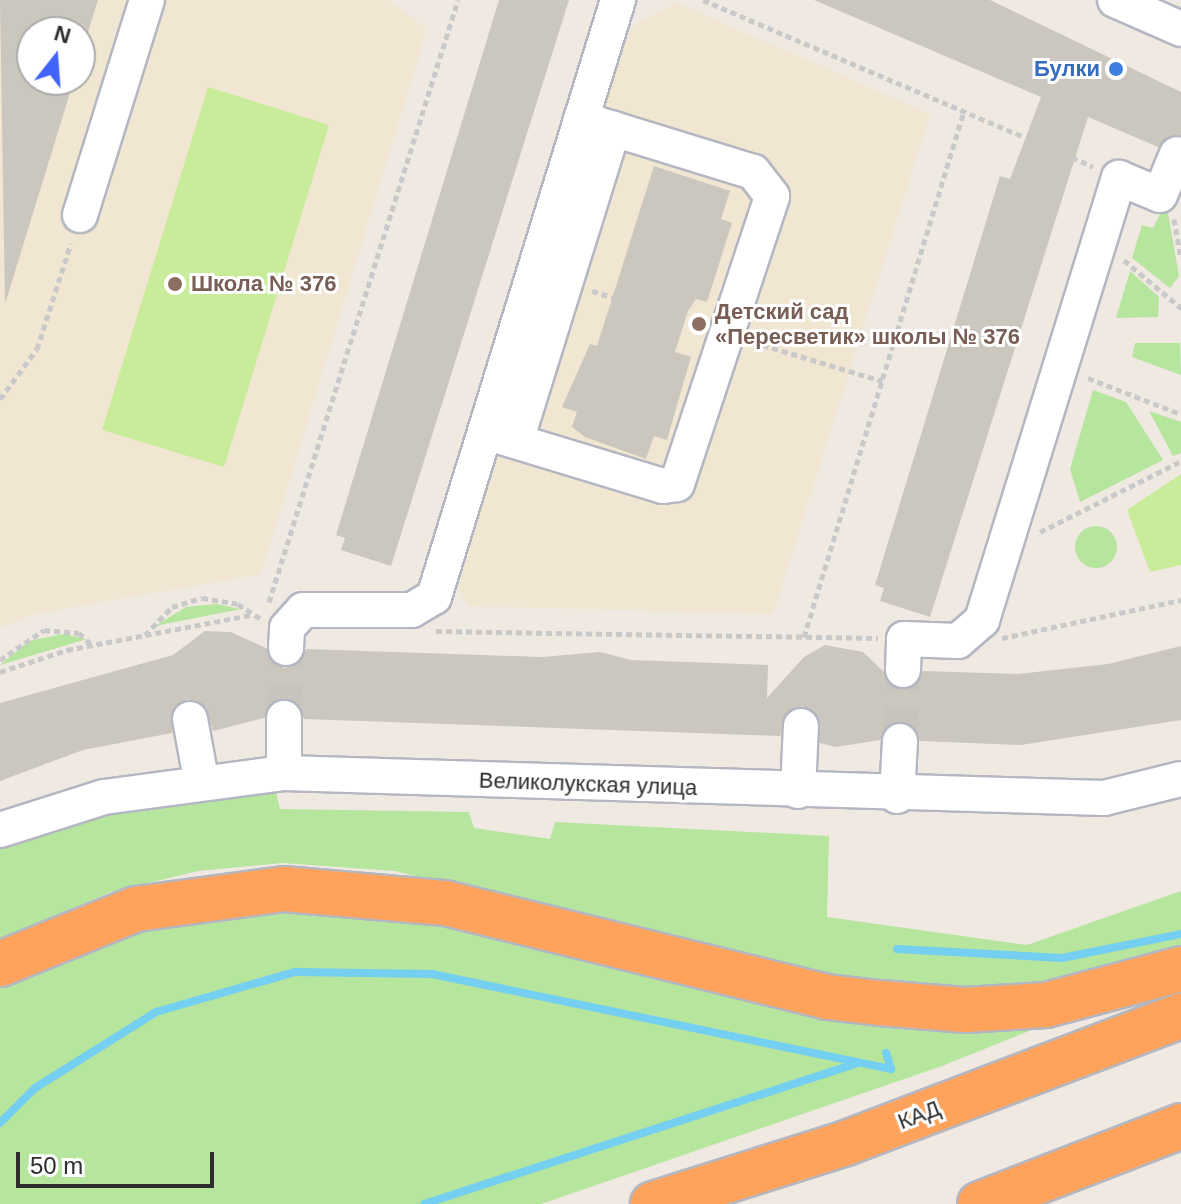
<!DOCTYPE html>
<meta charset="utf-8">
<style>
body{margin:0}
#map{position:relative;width:1181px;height:1204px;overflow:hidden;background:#efe9e1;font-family:Arial,sans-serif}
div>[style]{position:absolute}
.education>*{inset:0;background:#f0e6d1}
.green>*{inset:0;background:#b6e59e}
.round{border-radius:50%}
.pitch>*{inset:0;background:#c9ec9a}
.stream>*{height:8px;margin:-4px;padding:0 4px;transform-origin:4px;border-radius:4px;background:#75cff0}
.building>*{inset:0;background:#cbc7bf}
.minor-tunnel>*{height:34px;margin-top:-17px;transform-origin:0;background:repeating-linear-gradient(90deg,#c8c4bd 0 34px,transparent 0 51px)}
.path>*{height:5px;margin-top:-2.5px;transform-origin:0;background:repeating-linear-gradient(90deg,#c9c9c9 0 6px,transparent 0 10px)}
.roads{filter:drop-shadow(2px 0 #b4b7c1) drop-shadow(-2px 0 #b4b7c1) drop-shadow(0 2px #b4b7c1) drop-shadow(0 -2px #b4b7c1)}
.minor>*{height:34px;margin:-17px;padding:0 17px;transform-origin:17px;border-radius:17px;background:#fff}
.highway>*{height:44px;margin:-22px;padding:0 22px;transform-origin:22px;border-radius:22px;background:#ffa35c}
.dots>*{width:22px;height:22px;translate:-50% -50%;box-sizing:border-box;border:4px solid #fff;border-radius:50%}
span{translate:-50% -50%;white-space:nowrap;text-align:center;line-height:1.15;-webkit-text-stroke:6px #fff;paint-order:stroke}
.shop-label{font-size:22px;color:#366cbe;font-weight:700}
.right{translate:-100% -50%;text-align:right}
.education-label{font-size:22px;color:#785e54;font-weight:700}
.left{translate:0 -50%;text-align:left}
.street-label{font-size:22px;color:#2e2e2e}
.north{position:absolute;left:16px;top:16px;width:80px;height:80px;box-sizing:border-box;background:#fff;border:2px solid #ababab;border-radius:50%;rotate:17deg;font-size:22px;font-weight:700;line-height:32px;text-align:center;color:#2e2e2e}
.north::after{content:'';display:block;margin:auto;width:28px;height:36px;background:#4264fb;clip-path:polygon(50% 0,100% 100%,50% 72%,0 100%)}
.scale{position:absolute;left:16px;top:1152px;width:198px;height:36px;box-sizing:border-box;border:4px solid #2e2e2e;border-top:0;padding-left:10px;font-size:24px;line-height:28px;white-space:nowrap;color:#2e2e2e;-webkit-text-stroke:6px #fff;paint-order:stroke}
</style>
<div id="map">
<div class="education">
<div style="clip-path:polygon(evenodd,0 0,388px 0,427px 29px,261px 574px,34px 614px,0 628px,0 0,32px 32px,80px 32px,80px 80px,32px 80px,32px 32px)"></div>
<div style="clip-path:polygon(677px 3px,930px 114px,773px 614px,468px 606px,457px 586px,622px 31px)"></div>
</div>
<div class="green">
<div style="clip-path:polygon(1166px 202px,1179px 276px,1170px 288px,1132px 258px,1142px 225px,1153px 228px)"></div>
<div style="clip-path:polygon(1130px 271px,1159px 297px,1158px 317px,1116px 318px)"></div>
<div style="clip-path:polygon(1135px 343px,1180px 343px,1181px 375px,1132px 357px)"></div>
<div style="clip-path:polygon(1093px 390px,1126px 402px,1163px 460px,1080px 502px,1070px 469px)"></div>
<div style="clip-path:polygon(1149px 411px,1181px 422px,1181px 453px,1173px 456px)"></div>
<div class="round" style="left:1075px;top:526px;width:42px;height:42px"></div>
<div style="clip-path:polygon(216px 604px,241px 609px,155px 626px,186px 607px)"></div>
<div style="clip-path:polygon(63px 634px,87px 639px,0 665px,29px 641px)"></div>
<div style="clip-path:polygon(274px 784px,280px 809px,469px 812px,474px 828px,550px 839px,555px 822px,829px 836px,827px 917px,1027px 945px,1181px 891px,1181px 962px,1021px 991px,832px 980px,395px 871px,282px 863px,198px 871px,111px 892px,0 939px,0 845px,55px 822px)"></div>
<div style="clip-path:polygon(277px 898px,1040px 1021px,1034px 1029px,942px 1066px,541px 1204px,0 1204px,0 981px,91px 937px)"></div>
</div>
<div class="pitch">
<div style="clip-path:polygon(208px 87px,329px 125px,224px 467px,102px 430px)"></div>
<div style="clip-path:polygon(1181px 474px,1181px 565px,1150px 572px,1127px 510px)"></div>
</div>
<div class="stream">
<div style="left:897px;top:949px;width:165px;rotate:3.1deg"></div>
<div style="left:1062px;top:958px;width:121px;rotate:-11.4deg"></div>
<div style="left:0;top:1123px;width:49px;rotate:-45deg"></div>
<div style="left:35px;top:1088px;width:143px;rotate:-32.1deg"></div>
<div style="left:156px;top:1012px;width:145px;rotate:-16.1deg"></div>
<div style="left:295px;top:972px;width:137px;rotate:0.8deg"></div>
<div style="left:432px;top:974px;width:469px;rotate:11.7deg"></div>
<div style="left:891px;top:1069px;width:17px;rotate:-107deg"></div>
<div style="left:424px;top:1204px;width:455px;rotate:-18deg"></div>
</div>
<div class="building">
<div style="clip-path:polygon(0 0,98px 0,88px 32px,32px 32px,32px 80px,74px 80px,5px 304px)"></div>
<div style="clip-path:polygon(499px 0,569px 0,391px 566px,341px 550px,345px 538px,336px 535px)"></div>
<div style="clip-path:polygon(814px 0,990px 0,1181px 92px,1181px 135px,1158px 147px,1088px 117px,930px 617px,880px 601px,884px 588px,875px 585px,1000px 176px,1010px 179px,1041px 97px)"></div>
<div style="clip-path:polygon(654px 166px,730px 191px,721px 219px,732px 223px,707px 302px,696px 299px,688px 311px,675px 352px,691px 357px,667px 440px,654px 436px,646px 459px,585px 437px,572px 427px,577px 412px,562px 407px,590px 344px,597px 346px)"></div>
<div style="clip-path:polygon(205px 631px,231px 632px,266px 648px,284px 668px,296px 665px,306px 649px,542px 657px,600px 652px,631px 660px,768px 665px,767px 698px,804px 657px,825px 645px,863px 652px,903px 690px,923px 671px,1018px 674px,1108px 664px,1181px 646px,1181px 720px,1021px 745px,920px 741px,900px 721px,880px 740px,836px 747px,820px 743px,819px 718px,803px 706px,785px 715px,780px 736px,304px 719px,295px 701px,283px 698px,264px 718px,213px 731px,206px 707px,187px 699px,172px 712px,172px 733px,83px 750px,0 781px,0 703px,173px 655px)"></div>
</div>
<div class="minor-tunnel">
<div style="left:284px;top:718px;width:70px;rotate:-88.4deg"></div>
<div style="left:900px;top:741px;width:71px;rotate:-87.6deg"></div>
</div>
<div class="path">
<div style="left:703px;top:0;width:349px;rotate:23.1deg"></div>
<div style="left:1072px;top:157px;width:23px;rotate:25deg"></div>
<div style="left:1174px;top:219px;width:39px;rotate:80deg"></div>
<div style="left:1124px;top:260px;width:75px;rotate:40.1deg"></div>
<div style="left:592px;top:291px;width:22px;rotate:16deg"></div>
<div style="left:753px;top:342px;width:135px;rotate:16.8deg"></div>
<div style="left:1088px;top:378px;width:100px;rotate:21.2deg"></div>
<div style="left:0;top:399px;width:62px;rotate:-53.5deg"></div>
<div style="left:37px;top:349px;width:111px;rotate:-72.2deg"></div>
<div style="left:1040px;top:532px;width:158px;rotate:-26.7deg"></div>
<div style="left:269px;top:602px;width:631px;rotate:-72.57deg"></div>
<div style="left:436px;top:631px;width:442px;rotate:0.9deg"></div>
<div style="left:145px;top:635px;width:39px;rotate:-46deg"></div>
<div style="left:172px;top:607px;width:31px;rotate:-17deg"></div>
<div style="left:202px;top:598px;width:36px;rotate:9deg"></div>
<div style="left:238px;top:604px;width:30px;rotate:33deg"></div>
<div style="left:804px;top:637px;width:550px;rotate:-73.08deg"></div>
<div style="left:1002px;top:638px;width:183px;rotate:-12deg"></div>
<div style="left:0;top:660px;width:53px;rotate:-34.3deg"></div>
<div style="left:44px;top:630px;width:35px;rotate:5deg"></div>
<div style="left:79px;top:633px;width:18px;rotate:43deg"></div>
<div style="left:0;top:672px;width:71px;rotate:-18.2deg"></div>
<div style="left:67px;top:650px;width:186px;rotate:-10.8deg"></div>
</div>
<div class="roads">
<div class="minor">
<div style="left:1115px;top:0;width:72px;rotate:23.7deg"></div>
<div style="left:80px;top:215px;width:225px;rotate:-72.7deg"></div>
<div style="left:485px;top:432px;width:186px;rotate:16.9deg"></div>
<div style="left:663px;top:486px;width:14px;rotate:-8deg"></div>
<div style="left:677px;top:484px;width:303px;rotate:-71.7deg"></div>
<div style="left:772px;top:196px;width:31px;rotate:-128deg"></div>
<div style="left:753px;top:172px;width:180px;rotate:-162.9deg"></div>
<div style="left:516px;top:441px;width:327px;rotate:-72.7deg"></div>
<div style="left:286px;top:648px;width:20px;rotate:-87deg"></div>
<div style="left:287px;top:628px;width:24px;rotate:-48deg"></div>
<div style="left:303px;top:610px;width:109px"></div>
<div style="left:412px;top:610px;width:26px;rotate:-31deg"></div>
<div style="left:434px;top:597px;width:625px;rotate:-72.87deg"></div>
<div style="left:903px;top:670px;width:31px;rotate:-88deg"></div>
<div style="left:904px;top:639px;width:54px;rotate:2.1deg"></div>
<div style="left:958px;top:641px;width:32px;rotate:-41deg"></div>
<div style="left:982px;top:620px;width:463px;rotate:-72.8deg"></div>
<div style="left:1119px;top:178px;width:44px;rotate:22.5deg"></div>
<div style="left:1160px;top:195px;width:44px;rotate:-67.5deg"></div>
<div style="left:284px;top:718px;width:55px;rotate:90deg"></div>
<div style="left:190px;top:719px;width:61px;rotate:79.6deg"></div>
<div style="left:798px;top:791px;width:65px;rotate:-87.4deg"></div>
<div style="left:897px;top:796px;width:55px;rotate:-86.9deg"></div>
<div style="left:0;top:830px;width:109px;rotate:-17.6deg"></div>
<div style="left:104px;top:797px;width:182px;rotate:-7.6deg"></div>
<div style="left:284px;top:773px;width:820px;rotate:1.75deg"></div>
<div style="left:1104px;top:798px;width:79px;rotate:-13.9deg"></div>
</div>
<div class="highway">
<div style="left:0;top:964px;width:147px;rotate:-22deg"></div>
<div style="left:136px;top:909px;width:149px;rotate:-7.7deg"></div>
<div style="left:284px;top:889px;width:162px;rotate:5deg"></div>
<div style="left:445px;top:903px;width:393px;rotate:13.8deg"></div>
<div style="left:827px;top:997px;width:53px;rotate:6.5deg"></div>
<div style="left:880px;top:1003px;width:85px;rotate:4.7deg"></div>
<div style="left:965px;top:1010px;width:81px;rotate:-3.5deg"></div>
<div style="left:1046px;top:1005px;width:140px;rotate:-14.9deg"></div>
<div style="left:653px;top:1204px;width:202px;rotate:-17.5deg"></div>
<div style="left:846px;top:1143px;width:358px;rotate:-20.8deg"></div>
<div style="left:980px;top:1204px;width:216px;rotate:-21.2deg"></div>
</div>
</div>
<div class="dots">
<div style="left:1116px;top:69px;background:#3f7fe0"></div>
<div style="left:175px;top:284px;background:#8d6e63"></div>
<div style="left:699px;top:324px;background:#8d6e63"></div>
</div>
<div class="shop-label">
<span class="right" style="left:1100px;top:69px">Булки</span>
</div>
<div class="education-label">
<span class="left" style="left:191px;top:284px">Школа № 376</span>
<span class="left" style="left:715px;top:324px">Детский сад<br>«Пересветик» школы № 376</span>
</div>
<div class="street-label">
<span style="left:588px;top:784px;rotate:2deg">Великолукская улица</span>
<span style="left:919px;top:1115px;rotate:-21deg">КАД</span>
</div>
<div class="north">N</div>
<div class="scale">50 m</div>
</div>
